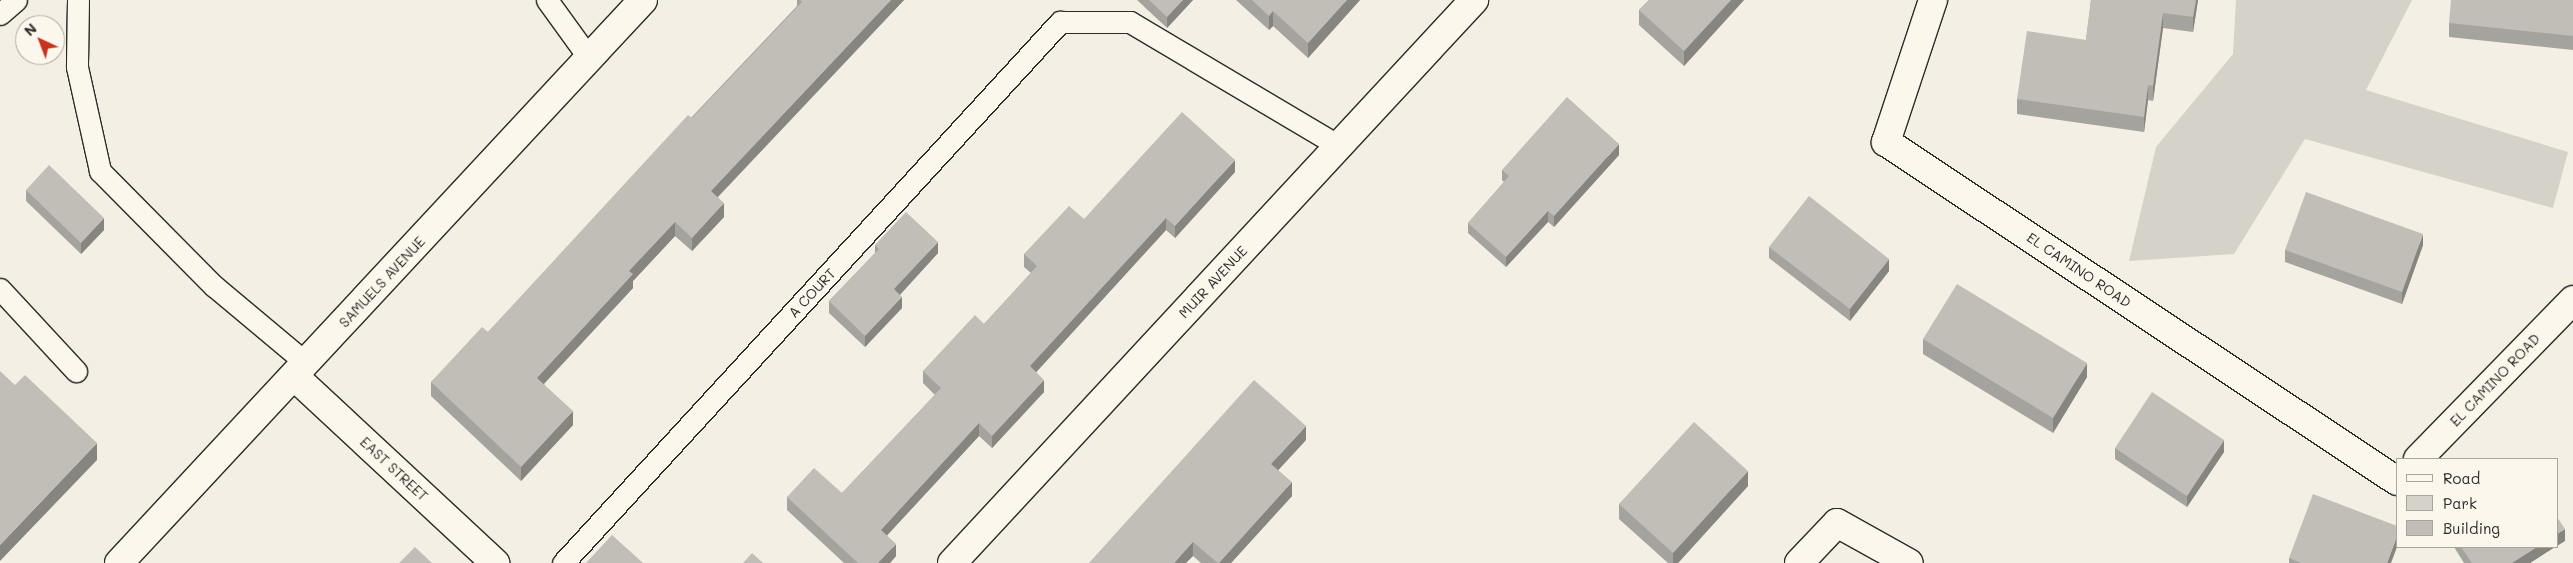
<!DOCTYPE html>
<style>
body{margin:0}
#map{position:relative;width:2573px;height:563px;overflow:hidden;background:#f3efe4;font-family:Mali,sans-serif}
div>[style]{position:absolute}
.green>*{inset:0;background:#d5d2c9}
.roads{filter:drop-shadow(1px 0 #2b2b2b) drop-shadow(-1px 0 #2b2b2b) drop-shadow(0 1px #2b2b2b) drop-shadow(0 -1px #2b2b2b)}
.service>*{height:21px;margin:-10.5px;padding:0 10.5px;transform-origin:10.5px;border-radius:10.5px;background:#fbf7ec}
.minor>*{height:28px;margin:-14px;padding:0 14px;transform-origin:14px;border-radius:14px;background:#fbf7ec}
.wall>*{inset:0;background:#a5a39d}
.shaded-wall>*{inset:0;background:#86857f}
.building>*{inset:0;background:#c0beb6}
span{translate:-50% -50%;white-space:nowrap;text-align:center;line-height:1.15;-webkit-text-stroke:4.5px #fbf7ec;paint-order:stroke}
.street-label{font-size:14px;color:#2b2b2b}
.legend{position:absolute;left:2396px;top:458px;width:162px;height:90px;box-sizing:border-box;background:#fbf7ec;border:1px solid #a8a59f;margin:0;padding:6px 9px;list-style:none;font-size:15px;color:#2b2b2b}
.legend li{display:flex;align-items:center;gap:10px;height:25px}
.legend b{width:25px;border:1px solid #a8a59f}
.north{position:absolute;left:15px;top:15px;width:50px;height:50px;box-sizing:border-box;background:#fbf7ec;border:1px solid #a8a59f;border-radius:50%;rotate:317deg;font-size:14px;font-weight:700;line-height:20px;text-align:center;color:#2b2b2b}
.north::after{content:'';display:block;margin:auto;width:18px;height:22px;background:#c8321e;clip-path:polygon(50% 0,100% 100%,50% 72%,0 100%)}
</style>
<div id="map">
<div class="green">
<div style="clip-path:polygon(2236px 0,2412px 0,2366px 90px,2568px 152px,2553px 208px,2305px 139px,2234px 254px,2129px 261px,2156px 147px,2233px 54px)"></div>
</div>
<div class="roads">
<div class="service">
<div style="left:78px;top:0;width:67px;rotate:90.9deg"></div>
<div style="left:77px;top:67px;width:107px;rotate:77.5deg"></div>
<div style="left:100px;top:171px;width:162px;rotate:45.3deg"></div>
<div style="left:214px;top:286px;width:120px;rotate:39.9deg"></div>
<div style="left:547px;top:0;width:72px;rotate:54.1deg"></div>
<div style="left:0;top:14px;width:21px;rotate:-41deg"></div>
<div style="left:0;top:289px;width:112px;rotate:47.2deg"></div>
<div style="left:563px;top:563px;width:735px;rotate:-47.43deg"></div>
<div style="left:1060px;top:22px;width:70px"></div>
<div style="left:1130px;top:22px;width:243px;rotate:30.7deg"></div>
</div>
<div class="minor">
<div style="left:1933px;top:0;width:150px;rotate:108.3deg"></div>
<div style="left:1886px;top:142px;width:613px;rotate:33.56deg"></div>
<div style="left:294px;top:376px;width:275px;rotate:42.9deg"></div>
<div style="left:2418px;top:459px;width:222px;rotate:-45.7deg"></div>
<div style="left:119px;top:563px;width:769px;rotate:-47.05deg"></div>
<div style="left:952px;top:563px;width:768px;rotate:-47.16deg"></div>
<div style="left:1799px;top:563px;width:55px;rotate:-46.5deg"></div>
<div style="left:1837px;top:523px;width:82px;rotate:29.1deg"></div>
</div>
</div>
<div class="wall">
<div style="clip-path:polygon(797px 0,904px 0,718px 197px,724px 217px,692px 251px,675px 236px,633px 281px,633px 288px,544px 384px,573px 425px,521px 481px,431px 396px,431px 382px,488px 332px,797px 6px)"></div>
<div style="clip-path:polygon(1137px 0,1193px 0,1167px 28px)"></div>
<div style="clip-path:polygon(1236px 0,1360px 0,1308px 58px,1273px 26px,1269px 30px)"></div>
<div style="clip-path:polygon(1649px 0,1744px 0,1684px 66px,1639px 25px,1639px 10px)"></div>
<div style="clip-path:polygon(2091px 0,2198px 0,2193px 32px,2163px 28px,2153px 101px,2148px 100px,2144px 132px,2017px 114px,2017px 99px,2086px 40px)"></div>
<div style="clip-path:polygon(2573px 0,2573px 50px,2449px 37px,2449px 23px)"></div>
<div style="clip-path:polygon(1619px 155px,1554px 227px,1548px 222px,1506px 267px,1468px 233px,1468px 223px,1504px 182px,1502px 180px,1502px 170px)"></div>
<div style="clip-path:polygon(1235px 172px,1175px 238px,1166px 230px,1036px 372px,1044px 392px,992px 448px,979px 436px,887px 535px,896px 556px,890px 563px,844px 563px,787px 510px,787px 497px,842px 493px,935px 395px,923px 383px,923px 371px,984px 324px,1031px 273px,1024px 267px,1024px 254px,1084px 219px)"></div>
<div style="clip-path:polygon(26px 190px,104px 230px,81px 254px,26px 201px)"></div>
<div style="clip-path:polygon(875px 245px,938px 253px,900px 295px,902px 308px,865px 347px,829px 313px,829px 301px,875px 253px)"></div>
<div style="clip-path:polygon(2423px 245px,2402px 304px,2285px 262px,2285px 250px)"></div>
<div style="clip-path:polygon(1769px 247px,1889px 271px,1850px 321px,1769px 258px)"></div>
<div style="clip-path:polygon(1923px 339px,2087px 377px,2053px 433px,1923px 354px)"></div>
<div style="clip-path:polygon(1306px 440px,1278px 470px,1292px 496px,1231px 563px,1201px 563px,1193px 556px,1089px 563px)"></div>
<div style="clip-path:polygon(2115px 448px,2224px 452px,2187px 507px,2115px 459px)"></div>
<div style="clip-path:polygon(1748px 486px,1678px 563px,1668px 563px,1619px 519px,1619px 504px)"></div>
<div style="clip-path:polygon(2454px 547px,2555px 547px,2530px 563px,2464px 563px)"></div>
<div style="clip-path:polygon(2289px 558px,2391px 563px,2289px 563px)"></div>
</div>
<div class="shaded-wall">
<div style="clip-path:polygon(891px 0,904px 0,711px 204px,711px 191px)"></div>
<div style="clip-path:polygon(1183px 0,1193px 0,1167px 28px,1167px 17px)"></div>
<div style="clip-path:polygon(1347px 0,1360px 0,1308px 58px,1308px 43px)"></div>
<div style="clip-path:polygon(1731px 0,1744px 0,1684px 66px,1684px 51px)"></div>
<div style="clip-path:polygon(2196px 0,2198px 0,2193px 32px,2193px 17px)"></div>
<div style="clip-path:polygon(1273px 11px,1273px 26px,1269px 30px,1269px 16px)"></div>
<div style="clip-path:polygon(2163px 13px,2163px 28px,2153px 101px,2153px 86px)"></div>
<div style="clip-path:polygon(2148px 85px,2148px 100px,2144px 132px,2144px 117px)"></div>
<div style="clip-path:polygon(1619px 144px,1619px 155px,1554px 227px,1554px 216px)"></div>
<div style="clip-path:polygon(1235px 160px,1235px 172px,1175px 238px,1175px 226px)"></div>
<div style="clip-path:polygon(724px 203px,724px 217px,692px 251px,692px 238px)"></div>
<div style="clip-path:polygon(1548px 211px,1548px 222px,1506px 267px,1506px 257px)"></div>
<div style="clip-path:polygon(104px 218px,104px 230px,81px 254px,81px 243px)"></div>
<div style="clip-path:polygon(1166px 218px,1166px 230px,1030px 379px,1030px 366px)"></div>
<div style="clip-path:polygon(675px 222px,675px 236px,633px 281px,633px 288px,537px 391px,537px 378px,629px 271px)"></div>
<div style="clip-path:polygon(2423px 234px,2423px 245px,2402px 304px,2402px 292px)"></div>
<div style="clip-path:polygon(938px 242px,938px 253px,894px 301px,894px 289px)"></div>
<div style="clip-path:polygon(1889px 259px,1889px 271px,1850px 321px,1850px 309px)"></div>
<div style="clip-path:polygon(902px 297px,902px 308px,865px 347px,865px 336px)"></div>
<div style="clip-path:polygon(2087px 363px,2087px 377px,2053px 433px,2053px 418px)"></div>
<div style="clip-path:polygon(1044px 380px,1044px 392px,992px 448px,992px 436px)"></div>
<div style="clip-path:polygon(573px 411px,573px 425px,521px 481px,521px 467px)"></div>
<div style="clip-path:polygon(979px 423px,979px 436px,881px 542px,881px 530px)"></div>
<div style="clip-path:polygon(1306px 426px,1306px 440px,1271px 478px,1271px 464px)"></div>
<div style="clip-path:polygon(2224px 440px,2224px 452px,2187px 507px,2187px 496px)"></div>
<div style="clip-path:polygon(97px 443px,97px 460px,0 561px,0 545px)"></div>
<div style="clip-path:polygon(1748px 471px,1748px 486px,1678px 563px,1673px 563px,1673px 553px)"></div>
<div style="clip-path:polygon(1292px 482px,1292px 496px,1231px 563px,1219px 563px)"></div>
<div style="clip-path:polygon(2565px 529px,2565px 541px,2557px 546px,2557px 534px)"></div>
<div style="clip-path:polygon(2397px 536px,2397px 547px,2391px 563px,2387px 563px)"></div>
<div style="clip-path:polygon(1193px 542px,1193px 556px,1186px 563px,1174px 563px)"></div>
<div style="clip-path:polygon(896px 544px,896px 556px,890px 563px,878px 563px)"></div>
<div style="clip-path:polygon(2537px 547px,2555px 547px,2530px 563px,2512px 563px)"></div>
</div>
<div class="building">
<div style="clip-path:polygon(800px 0,891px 0,711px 191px,724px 203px,692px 238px,675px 222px,629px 271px,633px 274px,537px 378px,573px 411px,521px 467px,431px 382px,482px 327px,488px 332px,688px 115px,692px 118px,802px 2px)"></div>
<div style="clip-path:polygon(1149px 0,1183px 0,1167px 17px)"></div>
<div style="clip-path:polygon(1252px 0,1347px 0,1308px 43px,1273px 11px,1269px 16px)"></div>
<div style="clip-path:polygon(1649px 0,1731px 0,1684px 51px,1639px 10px)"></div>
<div style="clip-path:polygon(2091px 0,2196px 0,2193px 17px,2163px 13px,2153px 86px,2148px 85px,2144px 117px,2017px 99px,2027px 31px,2086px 40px)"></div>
<div style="clip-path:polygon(2451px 0,2573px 0,2573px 36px,2449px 23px)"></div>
<div style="clip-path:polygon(1567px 97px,1619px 144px,1554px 216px,1548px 211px,1506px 257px,1468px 223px,1509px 176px,1502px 170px)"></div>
<div style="clip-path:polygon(1182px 112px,1235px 160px,1175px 226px,1166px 218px,1030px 366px,1044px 380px,992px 436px,979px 423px,881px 530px,896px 544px,878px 563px,858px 563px,787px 497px,814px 468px,842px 493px,941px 388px,923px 371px,975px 315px,984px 324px,1037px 266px,1024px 254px,1069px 206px,1084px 219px)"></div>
<div style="clip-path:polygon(49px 165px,104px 218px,81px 243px,26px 190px)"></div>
<div style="clip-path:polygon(2306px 192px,2423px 234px,2402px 292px,2285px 250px)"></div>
<div style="clip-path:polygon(1809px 196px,1889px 259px,1850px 309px,1769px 247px)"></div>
<div style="clip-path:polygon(906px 212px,938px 242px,894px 289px,902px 297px,865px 336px,829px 301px,879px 249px,875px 245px)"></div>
<div style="clip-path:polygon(1957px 284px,2087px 363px,2053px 418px,1923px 339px)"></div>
<div style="clip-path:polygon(0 371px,15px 385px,25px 375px,97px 443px,0 545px)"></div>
<div style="clip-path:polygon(1254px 380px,1306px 426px,1271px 464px,1292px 482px,1219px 563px,1218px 563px,1193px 542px,1174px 563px,1089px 563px)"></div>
<div style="clip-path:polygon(2152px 392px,2224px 440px,2187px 496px,2115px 448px)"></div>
<div style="clip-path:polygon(1694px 422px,1748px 471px,1673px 553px,1619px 504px)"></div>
<div style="clip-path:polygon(2313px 494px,2397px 526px,2397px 536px,2387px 563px,2301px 563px,2289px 558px)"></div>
<div style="clip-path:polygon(2557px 517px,2565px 529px,2557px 534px)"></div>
<div style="clip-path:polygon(612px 535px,643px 563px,586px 563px)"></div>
<div style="clip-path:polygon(415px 547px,432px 563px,399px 563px)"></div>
<div style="clip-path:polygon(2461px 547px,2537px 547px,2512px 563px,2472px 563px)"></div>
<div style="clip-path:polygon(752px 553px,763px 563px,743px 563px)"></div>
</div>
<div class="street-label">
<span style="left:2079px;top:270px;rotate:34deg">EL CAMINO ROAD</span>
<span style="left:382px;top:282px;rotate:-47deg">SAMUELS AVENUE</span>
<span style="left:1213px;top:282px;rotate:-47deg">MUIR AVENUE</span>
<span style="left:812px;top:293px;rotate:-47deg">A COURT</span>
<span style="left:2495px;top:380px;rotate:-46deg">EL CAMINO ROAD</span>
<span style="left:394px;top:469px;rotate:43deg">EAST STREET</span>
</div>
<ul class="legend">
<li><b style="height:6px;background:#fbf7ec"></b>Road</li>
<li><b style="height:14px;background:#d5d2c9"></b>Park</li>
<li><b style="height:14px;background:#c0beb6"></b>Building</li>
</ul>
<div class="north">N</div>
</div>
